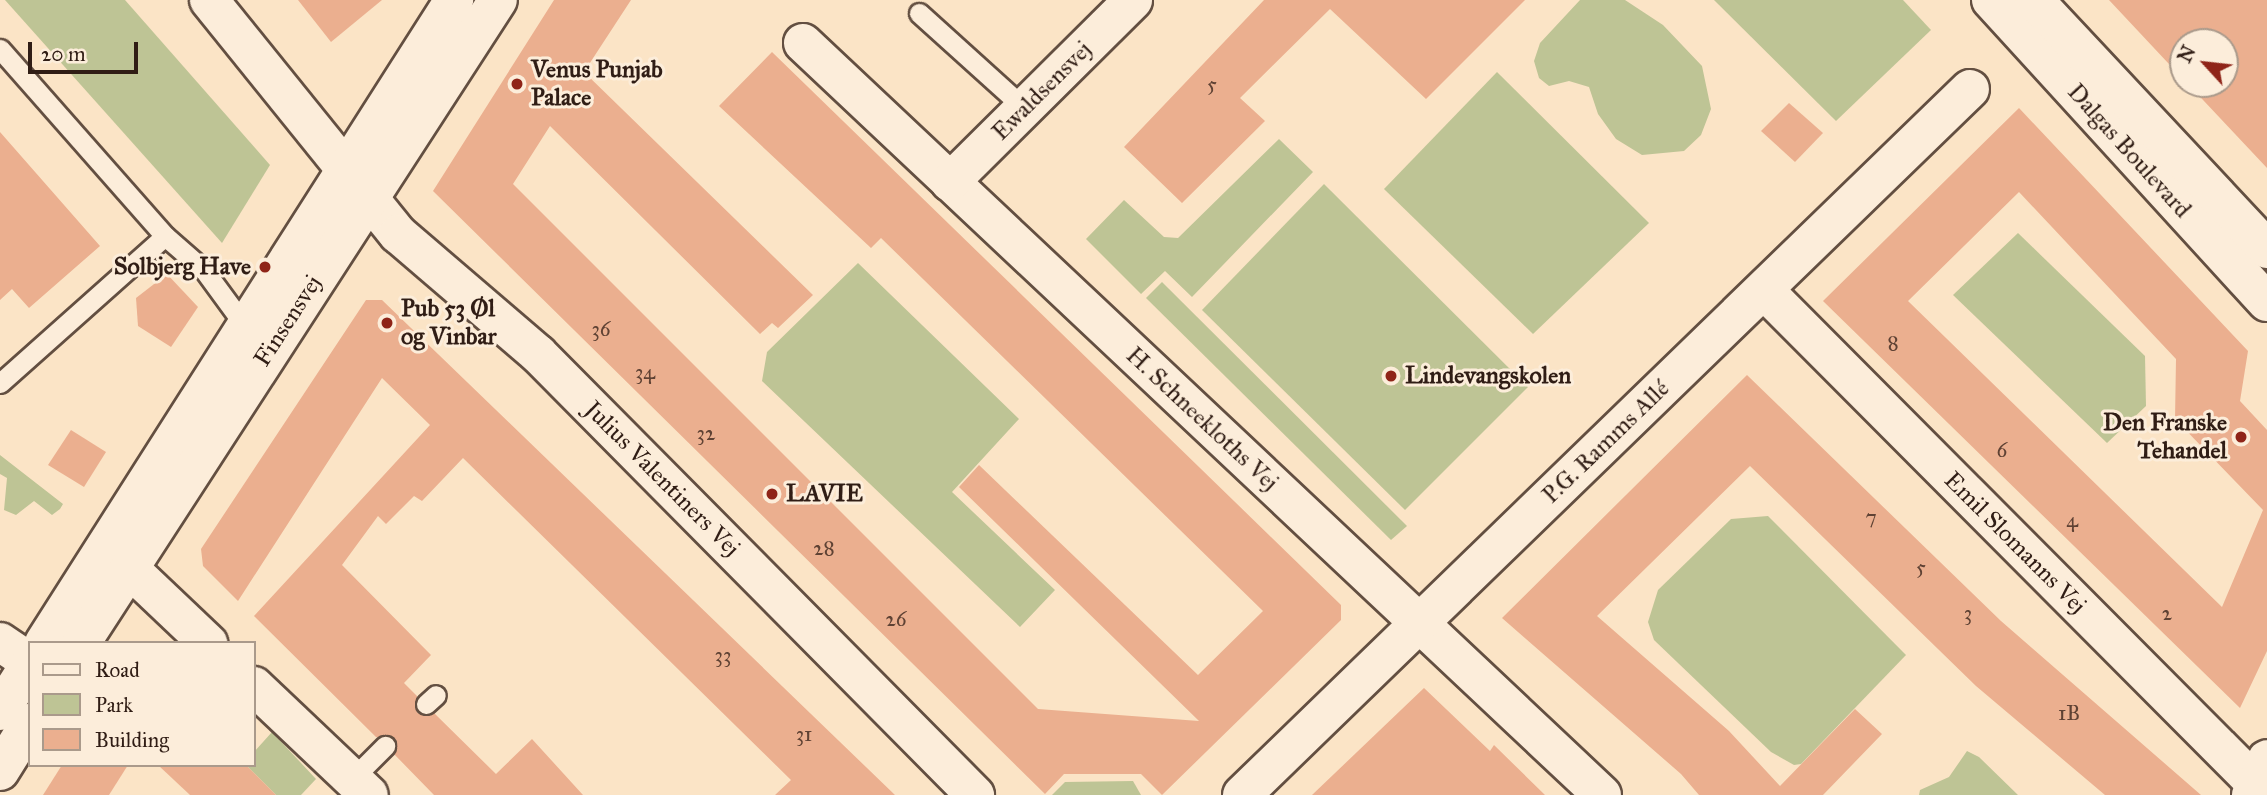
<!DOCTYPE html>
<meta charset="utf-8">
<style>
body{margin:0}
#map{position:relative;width:2267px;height:795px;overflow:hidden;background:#fbe4c6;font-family:"IM FELL Great Primer",serif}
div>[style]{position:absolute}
.green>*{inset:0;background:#bec495}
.building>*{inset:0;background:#ebaf8f}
.roads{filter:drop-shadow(2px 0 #634f41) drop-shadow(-2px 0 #634f41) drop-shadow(0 2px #634f41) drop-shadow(0 -2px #634f41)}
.lane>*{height:19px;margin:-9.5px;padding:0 9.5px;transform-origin:9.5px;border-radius:9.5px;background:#fcedda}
.street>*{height:38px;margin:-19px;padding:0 19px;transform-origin:19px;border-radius:19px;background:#fcedda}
.secondary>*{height:38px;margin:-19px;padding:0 19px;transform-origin:19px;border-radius:19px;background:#fcedda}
.dots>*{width:19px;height:19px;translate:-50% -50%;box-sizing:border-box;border:4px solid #fcedda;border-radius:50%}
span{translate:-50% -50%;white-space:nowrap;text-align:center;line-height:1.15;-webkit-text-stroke:6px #fcedda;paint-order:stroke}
.number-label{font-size:21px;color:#5f4234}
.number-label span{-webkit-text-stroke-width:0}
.poi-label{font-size:24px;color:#301d15;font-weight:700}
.left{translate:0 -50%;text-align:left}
.right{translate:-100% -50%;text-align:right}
.street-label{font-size:24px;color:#301d15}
.legend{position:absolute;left:28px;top:641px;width:228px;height:126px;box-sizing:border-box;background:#fcedda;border:2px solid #aa9a8b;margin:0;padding:9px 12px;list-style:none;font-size:21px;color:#301d15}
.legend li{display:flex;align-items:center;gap:14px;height:35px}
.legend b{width:35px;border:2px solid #aa9a8b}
.north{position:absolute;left:2169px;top:28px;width:70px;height:70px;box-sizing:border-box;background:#fcedda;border:2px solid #aa9a8b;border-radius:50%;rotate:297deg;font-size:19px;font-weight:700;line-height:28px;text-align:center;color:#301d15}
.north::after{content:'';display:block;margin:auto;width:24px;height:32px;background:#8f2418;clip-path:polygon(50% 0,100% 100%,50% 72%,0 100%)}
.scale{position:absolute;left:28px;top:42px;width:110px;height:32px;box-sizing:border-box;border:4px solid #301d15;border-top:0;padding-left:9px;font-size:21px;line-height:24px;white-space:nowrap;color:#301d15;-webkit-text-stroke:5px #fcedda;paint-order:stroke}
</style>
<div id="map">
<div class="green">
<div style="clip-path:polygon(5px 0,125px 0,270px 165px,222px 243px)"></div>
<div style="clip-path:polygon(1580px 0,1625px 0,1663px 25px,1702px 66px,1711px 109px,1701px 135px,1684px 151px,1642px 155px,1616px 139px,1598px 114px,1589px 87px,1569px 81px,1549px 86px,1539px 78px,1534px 61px,1540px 43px)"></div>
<div style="clip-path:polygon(1714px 0,1903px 0,1931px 30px,1836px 121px)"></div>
<div style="clip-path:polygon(1497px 72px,1649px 223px,1533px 334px,1384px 189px)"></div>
<div style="clip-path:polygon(1279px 139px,1313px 172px,1192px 297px,1165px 271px,1141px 294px,1086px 239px,1124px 200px,1164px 237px,1178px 238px)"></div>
<div style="clip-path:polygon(1324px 184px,1528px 387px,1405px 510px,1202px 310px)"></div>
<div style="clip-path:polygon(2018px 233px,2145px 356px,2146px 406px,2107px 443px,1953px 295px)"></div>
<div style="clip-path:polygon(858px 263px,1019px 419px,952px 492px,1055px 590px,1020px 627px,762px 381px,767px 352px)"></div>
<div style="clip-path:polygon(1162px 282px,1407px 526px,1391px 540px,1146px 298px)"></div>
<div style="clip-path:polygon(0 455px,63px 504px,60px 509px,52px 515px,34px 501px,16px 515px,4px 510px,7px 478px,0 474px)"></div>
<div style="clip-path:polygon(1768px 516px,1906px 655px,1801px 764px,1794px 765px,1771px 752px,1654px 640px,1648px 622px,1658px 590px,1731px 519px)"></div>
<div style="clip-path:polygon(272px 732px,316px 779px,301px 795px,276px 795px,246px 765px,254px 765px,254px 752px)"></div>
<div style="clip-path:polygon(1967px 751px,1979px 757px,2018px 795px,1919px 795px,1920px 790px,1949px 777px)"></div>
<div style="clip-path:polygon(1133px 781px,1141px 795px,1052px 795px,1065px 782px)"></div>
</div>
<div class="building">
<div style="clip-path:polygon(298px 0,382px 0,331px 42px)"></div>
<div style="clip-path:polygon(554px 0,631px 0,584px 72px,813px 295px,778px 328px,772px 323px,760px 334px,550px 126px,513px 184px,1038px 709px,1199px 721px,959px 487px,979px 465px,1198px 675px,1263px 611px,881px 238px,871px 248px,719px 106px,772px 52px,1341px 605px,1341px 620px,1162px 795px,1141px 774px,1064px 774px,1045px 794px,433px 191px)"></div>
<div style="clip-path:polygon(1264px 0,1525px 0,1426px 99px,1330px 9px,1240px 98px,1265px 121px,1182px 203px,1124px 147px)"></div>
<div style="clip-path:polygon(2109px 0,2267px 0,2267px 168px,2188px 84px,2225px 84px,2225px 42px,2183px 42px,2183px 79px)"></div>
<div style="clip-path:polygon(1789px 103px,1823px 133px,1795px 162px,1761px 131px)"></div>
<div style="clip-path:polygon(evenodd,2019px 108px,2248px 351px,2240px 401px,2267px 430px,2267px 651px,2240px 708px,1823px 301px,2019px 108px,2019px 192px,2176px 359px,2175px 419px,2263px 510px,2222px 607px,1908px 301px,2019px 192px)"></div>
<div style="clip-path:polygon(0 132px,100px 246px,29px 308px,12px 289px,0 300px)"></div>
<div style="clip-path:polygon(167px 274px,198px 307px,171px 347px,138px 326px,136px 298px)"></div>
<div style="clip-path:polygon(366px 300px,382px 300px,895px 795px,775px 795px,791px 780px,463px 458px,422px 501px,414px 496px,386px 524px,378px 516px,342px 565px,431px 655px,404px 683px,417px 696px,417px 713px,434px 713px,496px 774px,532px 739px,583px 795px,434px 795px,394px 754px,397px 744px,393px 737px,376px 737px,254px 616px,430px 425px,382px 378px,238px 601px,203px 566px,201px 549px)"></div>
<div style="clip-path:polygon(1747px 375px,2001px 621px,2201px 795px,2105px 795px,1976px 686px,1750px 466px,1597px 616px,1729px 731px,1780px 786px,1855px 709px,1882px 734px,1823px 795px,1699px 795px,1681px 774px,1502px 618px)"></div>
<div style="clip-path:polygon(71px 430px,106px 452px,84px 487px,48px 465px)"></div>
<div style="clip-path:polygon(1424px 688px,1490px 751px,1494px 745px,1545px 795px,1312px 795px)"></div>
<div style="clip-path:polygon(62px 765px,128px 765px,109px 795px,43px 795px)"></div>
<div style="clip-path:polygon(158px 765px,246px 765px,276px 795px,190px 795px)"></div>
</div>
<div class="roads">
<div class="lane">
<div style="left:919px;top:13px;width:142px;rotate:42.1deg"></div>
<div style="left:0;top:49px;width:249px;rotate:48.6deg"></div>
<div style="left:165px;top:236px;width:52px;rotate:41.1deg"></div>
<div style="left:204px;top:270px;width:69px;rotate:53.8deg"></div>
<div style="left:0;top:383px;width:221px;rotate:-41.7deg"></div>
<div style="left:426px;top:704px;width:13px;rotate:-42deg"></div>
<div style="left:352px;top:779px;width:47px;rotate:-45deg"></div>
</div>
<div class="street">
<div style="left:209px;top:0;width:301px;rotate:51.1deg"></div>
<div style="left:398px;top:234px;width:184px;rotate:40.6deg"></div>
<div style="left:538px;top:354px;width:621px;rotate:45.26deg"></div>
<div style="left:803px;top:43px;width:1097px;rotate:43.26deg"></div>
<div style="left:950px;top:182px;width:258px;rotate:-44.8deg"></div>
<div style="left:1764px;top:290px;width:713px;rotate:45.11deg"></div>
<div style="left:130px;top:569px;width:108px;rotate:43.5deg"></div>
<div style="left:0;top:642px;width:36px;rotate:34deg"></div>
<div style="left:254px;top:686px;width:158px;rotate:43.5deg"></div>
<div style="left:1242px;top:795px;width:1014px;rotate:-44.12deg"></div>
</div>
<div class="secondary">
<div style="left:1991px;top:0;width:409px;rotate:47.6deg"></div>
<div style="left:2034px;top:0;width:341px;rotate:46.9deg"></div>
<div style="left:44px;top:643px;width:763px;rotate:-57.48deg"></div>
<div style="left:81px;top:643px;width:766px;rotate:-57.04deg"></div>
<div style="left:0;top:711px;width:56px;rotate:-57.4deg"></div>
<div style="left:0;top:771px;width:57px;rotate:-58deg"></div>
<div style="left:2251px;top:795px;width:39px;rotate:-66deg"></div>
</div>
</div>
<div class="dots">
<div style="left:517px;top:84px;background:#8f2418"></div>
<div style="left:265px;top:267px;background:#8f2418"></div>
<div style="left:387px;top:323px;background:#8f2418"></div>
<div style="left:1391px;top:376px;background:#8f2418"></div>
<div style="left:2241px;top:437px;background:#8f2418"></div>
<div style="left:772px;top:494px;background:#8f2418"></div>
</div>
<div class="number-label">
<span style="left:1212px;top:84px">5</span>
<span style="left:601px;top:329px">36</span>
<span style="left:1893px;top:343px">8</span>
<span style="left:645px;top:372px">34</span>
<span style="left:706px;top:433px">32</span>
<span style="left:2002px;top:450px">6</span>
<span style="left:1871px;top:517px">7</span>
<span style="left:2072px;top:520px">4</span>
<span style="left:824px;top:548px">28</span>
<span style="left:1921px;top:567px">5</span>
<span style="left:1968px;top:613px">3</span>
<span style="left:2167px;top:613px">2</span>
<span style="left:896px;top:619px">26</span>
<span style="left:723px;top:655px">33</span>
<span style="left:2069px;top:713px">1B</span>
<span style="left:804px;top:734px">31</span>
</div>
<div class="poi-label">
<span class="left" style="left:531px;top:84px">Venus Punjab<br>Palace</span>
<span class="right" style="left:251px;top:267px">Solbjerg Have</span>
<span class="left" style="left:401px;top:323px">Pub 53 Øl<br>og Vinbar</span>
<span class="left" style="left:1405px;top:376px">Lindevangskolen</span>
<span class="right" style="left:2227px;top:437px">Den Franske<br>Tehandel</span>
<span class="left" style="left:786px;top:494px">LAVIE</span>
</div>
<div class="street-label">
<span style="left:1042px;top:91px;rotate:-45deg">Ewaldsensvej</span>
<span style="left:2129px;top:151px;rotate:48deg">Dalgas Boulevard</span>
<span style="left:288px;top:321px;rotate:-57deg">Finsensvej</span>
<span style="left:1202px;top:419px;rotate:43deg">H. Schneekloths Vej</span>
<span style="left:1606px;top:442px;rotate:-44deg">P.G. Ramms Allé</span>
<span style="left:662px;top:479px;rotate:45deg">Julius Valentiners Vej</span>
<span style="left:2015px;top:543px;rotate:45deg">Emil Slomanns Vej</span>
</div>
<ul class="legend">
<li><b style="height:9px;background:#fcedda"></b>Road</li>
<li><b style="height:19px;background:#bec495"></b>Park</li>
<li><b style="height:19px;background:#ebaf8f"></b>Building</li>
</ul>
<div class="north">N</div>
<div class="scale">20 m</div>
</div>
